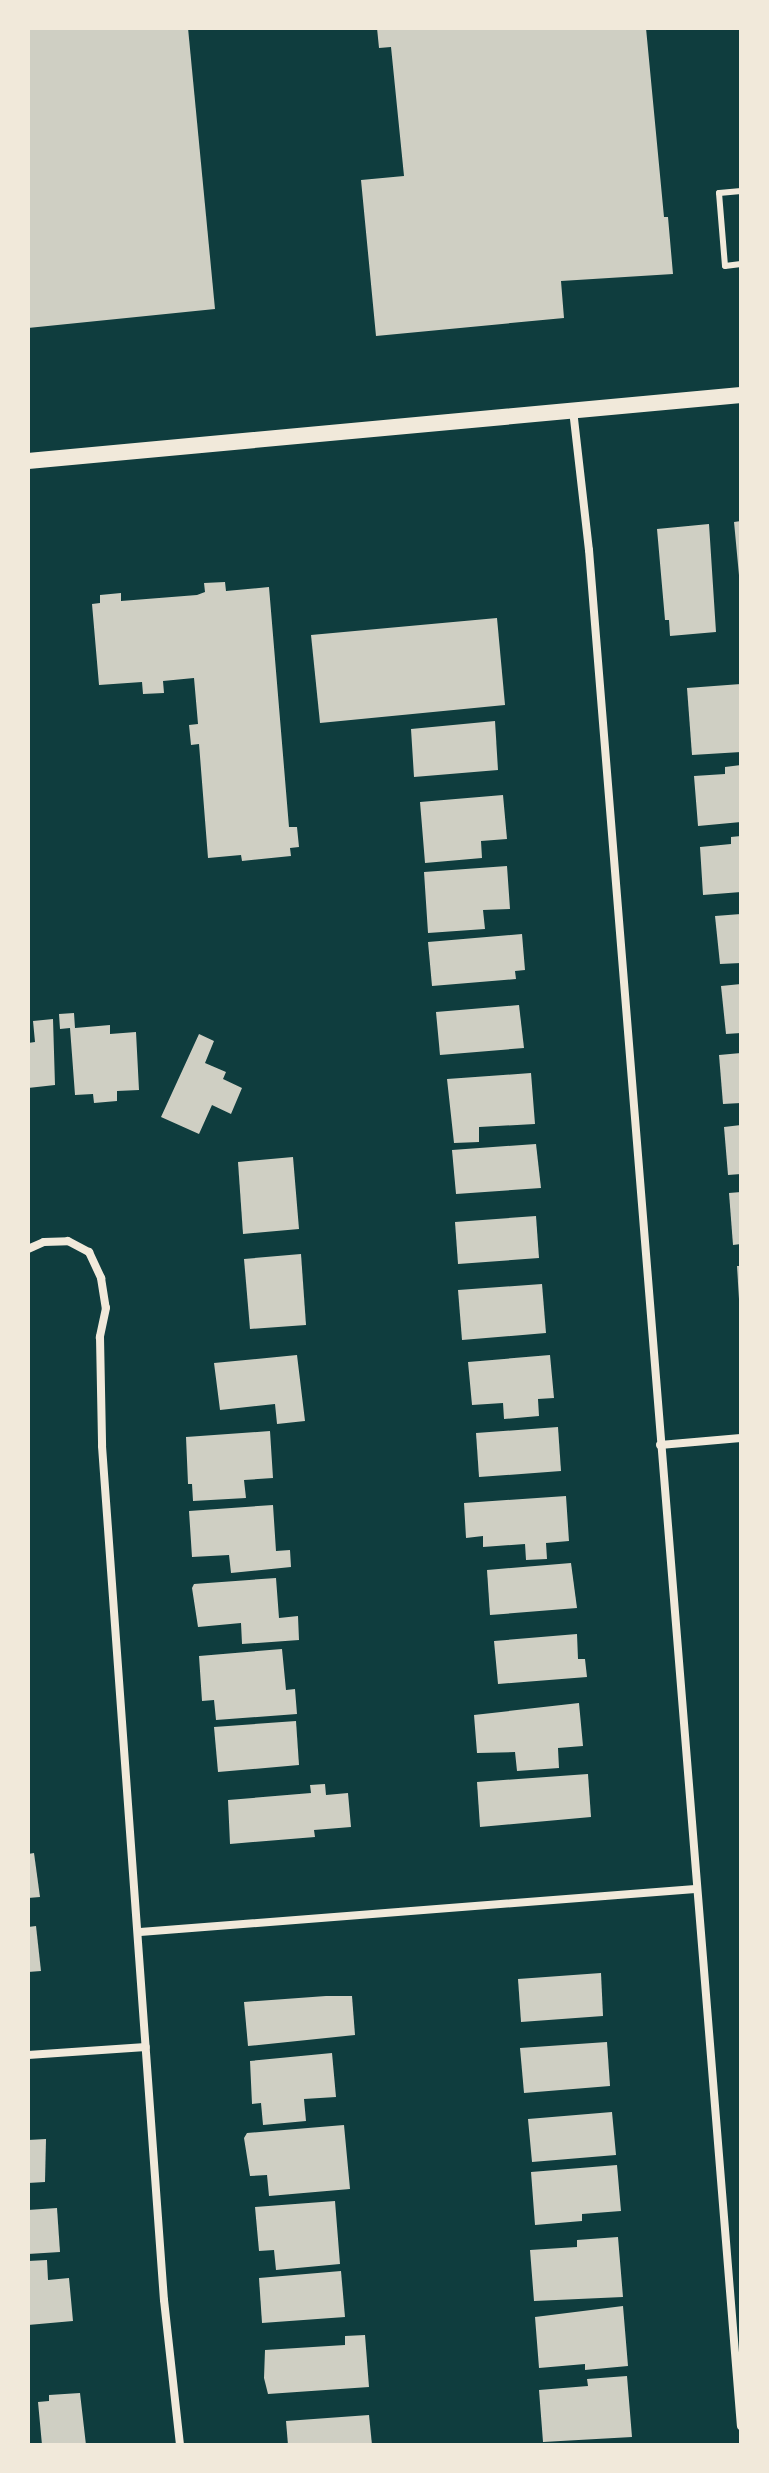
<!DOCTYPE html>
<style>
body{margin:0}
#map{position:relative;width:769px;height:2473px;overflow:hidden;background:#0f3d3e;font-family:Literata,serif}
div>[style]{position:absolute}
.building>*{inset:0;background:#cfcfc3}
.service>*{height:6px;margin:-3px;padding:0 3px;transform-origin:3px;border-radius:3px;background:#f1e9da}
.minor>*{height:8px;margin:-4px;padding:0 4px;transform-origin:4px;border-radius:4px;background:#f1e9da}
.secondary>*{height:16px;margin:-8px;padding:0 8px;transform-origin:8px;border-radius:8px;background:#f1e9da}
span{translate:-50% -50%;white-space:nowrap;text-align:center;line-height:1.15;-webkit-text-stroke:7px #f1e9da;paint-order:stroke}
.frame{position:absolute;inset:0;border:30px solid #f1e9da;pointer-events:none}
</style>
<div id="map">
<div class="building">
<div style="clip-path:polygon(28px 28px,188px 28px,215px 309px,28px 328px)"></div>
<div style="clip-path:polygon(377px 28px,646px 28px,664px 217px,668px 217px,673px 274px,561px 281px,564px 318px,376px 336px,361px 180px,404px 176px,391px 47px,379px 48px)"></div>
<div style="clip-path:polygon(741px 521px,741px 575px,739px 575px,734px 522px)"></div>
<div style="clip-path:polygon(709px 524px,716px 632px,670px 636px,669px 620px,665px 620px,657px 529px)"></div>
<div style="clip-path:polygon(225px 582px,226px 591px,269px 587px,289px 827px,297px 827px,299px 847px,290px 848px,291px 856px,242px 861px,241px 855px,208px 858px,199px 744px,191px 745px,189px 725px,198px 724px,194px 678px,163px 681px,164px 693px,143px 694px,142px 682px,99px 685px,92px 604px,100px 603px,100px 595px,121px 593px,121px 601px,197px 595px,205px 592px,204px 583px)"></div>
<div style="clip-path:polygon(497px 618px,505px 705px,320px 723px,311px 635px)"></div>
<div style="clip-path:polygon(741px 684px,741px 752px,692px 755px,687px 688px)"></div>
<div style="clip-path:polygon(495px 721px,498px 770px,414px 777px,411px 729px)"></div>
<div style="clip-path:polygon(741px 765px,741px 822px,698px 826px,694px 776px,725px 774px,725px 767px)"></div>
<div style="clip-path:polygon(503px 795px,507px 839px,481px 841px,482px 858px,425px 863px,420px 802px)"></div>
<div style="clip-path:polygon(741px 836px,741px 892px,703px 895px,700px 847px,731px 844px,731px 837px)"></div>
<div style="clip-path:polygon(507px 866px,510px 909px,483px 910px,485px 929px,428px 933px,424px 872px)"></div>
<div style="clip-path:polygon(741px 914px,741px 963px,720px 964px,715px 916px)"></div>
<div style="clip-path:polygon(522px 934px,525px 970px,515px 971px,516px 979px,432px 986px,428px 942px)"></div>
<div style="clip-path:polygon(741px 984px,741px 1033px,726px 1034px,721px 986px)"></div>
<div style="clip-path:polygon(519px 1005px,524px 1048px,440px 1055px,436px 1012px)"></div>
<div style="clip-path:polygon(74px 1013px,75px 1028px,110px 1025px,110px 1034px,136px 1032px,139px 1090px,117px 1091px,117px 1101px,94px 1103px,93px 1094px,75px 1095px,70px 1028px,60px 1029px,59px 1014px)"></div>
<div style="clip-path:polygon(53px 1019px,55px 1085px,28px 1088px,28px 1043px,35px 1042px,33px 1021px)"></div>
<div style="clip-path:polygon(199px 1034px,214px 1041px,205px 1063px,226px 1072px,223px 1079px,242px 1088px,231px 1114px,212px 1105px,199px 1134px,161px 1117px)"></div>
<div style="clip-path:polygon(741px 1053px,741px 1103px,723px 1104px,719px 1055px)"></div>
<div style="clip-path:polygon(531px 1073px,535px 1124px,479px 1127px,479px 1142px,454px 1143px,447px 1079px)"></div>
<div style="clip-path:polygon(741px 1125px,741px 1174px,728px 1175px,724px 1127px)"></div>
<div style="clip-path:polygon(536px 1144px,541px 1188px,456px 1194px,452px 1150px)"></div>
<div style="clip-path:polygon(293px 1157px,299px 1229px,243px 1234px,238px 1162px)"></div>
<div style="clip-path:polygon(741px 1192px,741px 1244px,733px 1245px,729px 1193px)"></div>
<div style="clip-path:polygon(536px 1216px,539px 1258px,458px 1264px,455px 1222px)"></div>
<div style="clip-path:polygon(301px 1254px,306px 1325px,250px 1329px,244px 1259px)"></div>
<div style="clip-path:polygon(737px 1266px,741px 1266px,741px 1299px,739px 1299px)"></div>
<div style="clip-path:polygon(542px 1284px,546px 1333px,462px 1340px,458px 1290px)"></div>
<div style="clip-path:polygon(297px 1355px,305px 1421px,277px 1424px,275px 1404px,220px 1410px,214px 1363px)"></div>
<div style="clip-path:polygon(550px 1355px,554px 1398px,538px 1399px,539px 1416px,504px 1419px,503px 1403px,472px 1405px,468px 1362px)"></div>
<div style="clip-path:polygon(558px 1427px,561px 1471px,479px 1477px,476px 1433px)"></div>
<div style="clip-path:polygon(270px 1431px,273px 1478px,244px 1480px,246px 1498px,193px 1501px,192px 1484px,188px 1484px,186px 1437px)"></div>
<div style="clip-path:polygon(566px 1496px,569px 1541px,546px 1543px,547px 1559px,526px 1560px,525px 1544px,483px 1547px,483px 1536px,466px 1538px,464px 1503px)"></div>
<div style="clip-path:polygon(273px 1505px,276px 1551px,290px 1550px,291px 1567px,231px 1573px,229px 1555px,192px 1557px,189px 1511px)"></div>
<div style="clip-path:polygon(571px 1563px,577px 1608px,490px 1615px,487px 1570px)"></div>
<div style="clip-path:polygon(276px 1578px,279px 1618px,298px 1616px,299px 1640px,242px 1644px,241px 1623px,198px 1627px,192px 1588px,194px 1584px)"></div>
<div style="clip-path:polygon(577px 1634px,578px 1659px,585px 1659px,587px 1677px,498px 1684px,494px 1641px)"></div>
<div style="clip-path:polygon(282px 1649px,286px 1690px,295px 1689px,297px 1714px,216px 1720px,214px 1700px,202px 1701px,199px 1656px)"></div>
<div style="clip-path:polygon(579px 1703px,583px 1746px,558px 1748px,559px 1768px,517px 1771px,515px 1752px,477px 1753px,474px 1715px)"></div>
<div style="clip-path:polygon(296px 1721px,299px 1765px,218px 1772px,214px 1727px)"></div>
<div style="clip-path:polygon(588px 1774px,591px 1817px,480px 1827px,477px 1782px)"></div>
<div style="clip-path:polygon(325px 1784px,326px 1795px,348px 1793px,351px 1827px,314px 1830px,315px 1837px,230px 1844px,228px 1800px,311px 1793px,310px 1785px)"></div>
<div style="clip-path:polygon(34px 1853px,40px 1897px,28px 1898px,28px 1854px)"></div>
<div style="clip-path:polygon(36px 1926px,41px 1971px,28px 1972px,28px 1927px)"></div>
<div style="clip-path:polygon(601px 1973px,603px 2016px,521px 2022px,518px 1979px)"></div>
<div style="clip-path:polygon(326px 1996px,352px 1996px,355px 2035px,248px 2046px,244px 2002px)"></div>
<div style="clip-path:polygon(607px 2042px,610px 2086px,524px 2093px,520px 2048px)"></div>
<div style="clip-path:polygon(332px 2053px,336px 2097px,304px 2099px,306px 2121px,263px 2125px,261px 2103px,252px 2104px,250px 2061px)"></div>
<div style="clip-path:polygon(612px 2112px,616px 2155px,532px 2162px,528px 2119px)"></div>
<div style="clip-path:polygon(344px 2125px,350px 2189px,269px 2196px,267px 2175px,250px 2176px,244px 2138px,247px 2133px)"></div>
<div style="clip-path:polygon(46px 2139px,45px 2182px,28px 2183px,28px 2140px)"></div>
<div style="clip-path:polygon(617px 2165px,621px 2211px,582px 2214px,582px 2221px,535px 2225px,531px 2172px)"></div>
<div style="clip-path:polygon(335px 2201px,340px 2264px,276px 2270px,274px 2250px,259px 2251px,255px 2207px)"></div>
<div style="clip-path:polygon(57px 2208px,60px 2252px,28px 2254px,28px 2210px)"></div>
<div style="clip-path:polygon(618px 2237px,623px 2297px,534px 2301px,530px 2250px,577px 2247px,577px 2240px)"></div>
<div style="clip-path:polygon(47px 2260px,48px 2280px,69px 2278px,73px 2321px,28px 2325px,28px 2261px)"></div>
<div style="clip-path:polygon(341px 2271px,345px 2317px,262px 2323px,259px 2278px)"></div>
<div style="clip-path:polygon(623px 2306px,628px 2366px,585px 2370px,585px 2364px,539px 2368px,535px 2317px)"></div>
<div style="clip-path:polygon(365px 2335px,369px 2387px,268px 2394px,264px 2378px,265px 2350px,345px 2345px,345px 2336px)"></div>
<div style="clip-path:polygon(627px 2376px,632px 2437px,543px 2442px,539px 2390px,588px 2386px,587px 2379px)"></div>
<div style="clip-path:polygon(80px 2393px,86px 2445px,42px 2445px,38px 2402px,49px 2401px,49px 2395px)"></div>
<div style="clip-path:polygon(369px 2415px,372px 2445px,288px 2445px,286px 2421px)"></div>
</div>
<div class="service">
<div style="left:741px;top:191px;width:22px;rotate:175deg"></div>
<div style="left:719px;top:193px;width:73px;rotate:85.3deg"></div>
<div style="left:725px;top:266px;width:16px;rotate:-7deg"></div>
</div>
<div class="minor">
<div style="left:573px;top:410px;width:141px;rotate:83.5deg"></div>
<div style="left:589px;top:550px;width:1882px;rotate:85.37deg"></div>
<div style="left:28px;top:1249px;width:17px;rotate:-24deg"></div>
<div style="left:44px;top:1242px;width:24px;rotate:-2deg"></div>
<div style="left:68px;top:1241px;width:24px;rotate:28deg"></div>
<div style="left:89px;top:1252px;width:29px;rotate:65deg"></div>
<div style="left:101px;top:1278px;width:30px;rotate:81deg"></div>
<div style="left:106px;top:1308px;width:30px;rotate:102deg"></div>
<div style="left:100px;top:1337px;width:109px;rotate:88.9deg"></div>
<div style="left:102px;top:1446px;width:856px;rotate:85.85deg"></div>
<div style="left:164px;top:2300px;width:146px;rotate:83.7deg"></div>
<div style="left:660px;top:1445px;width:81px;rotate:-4.9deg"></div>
<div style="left:140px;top:1932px;width:557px;rotate:-4.43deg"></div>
<div style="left:28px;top:2055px;width:118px;rotate:-3.9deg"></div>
</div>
<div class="secondary">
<div style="left:28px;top:461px;width:716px;rotate:-5.29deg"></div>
</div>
<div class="frame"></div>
</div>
